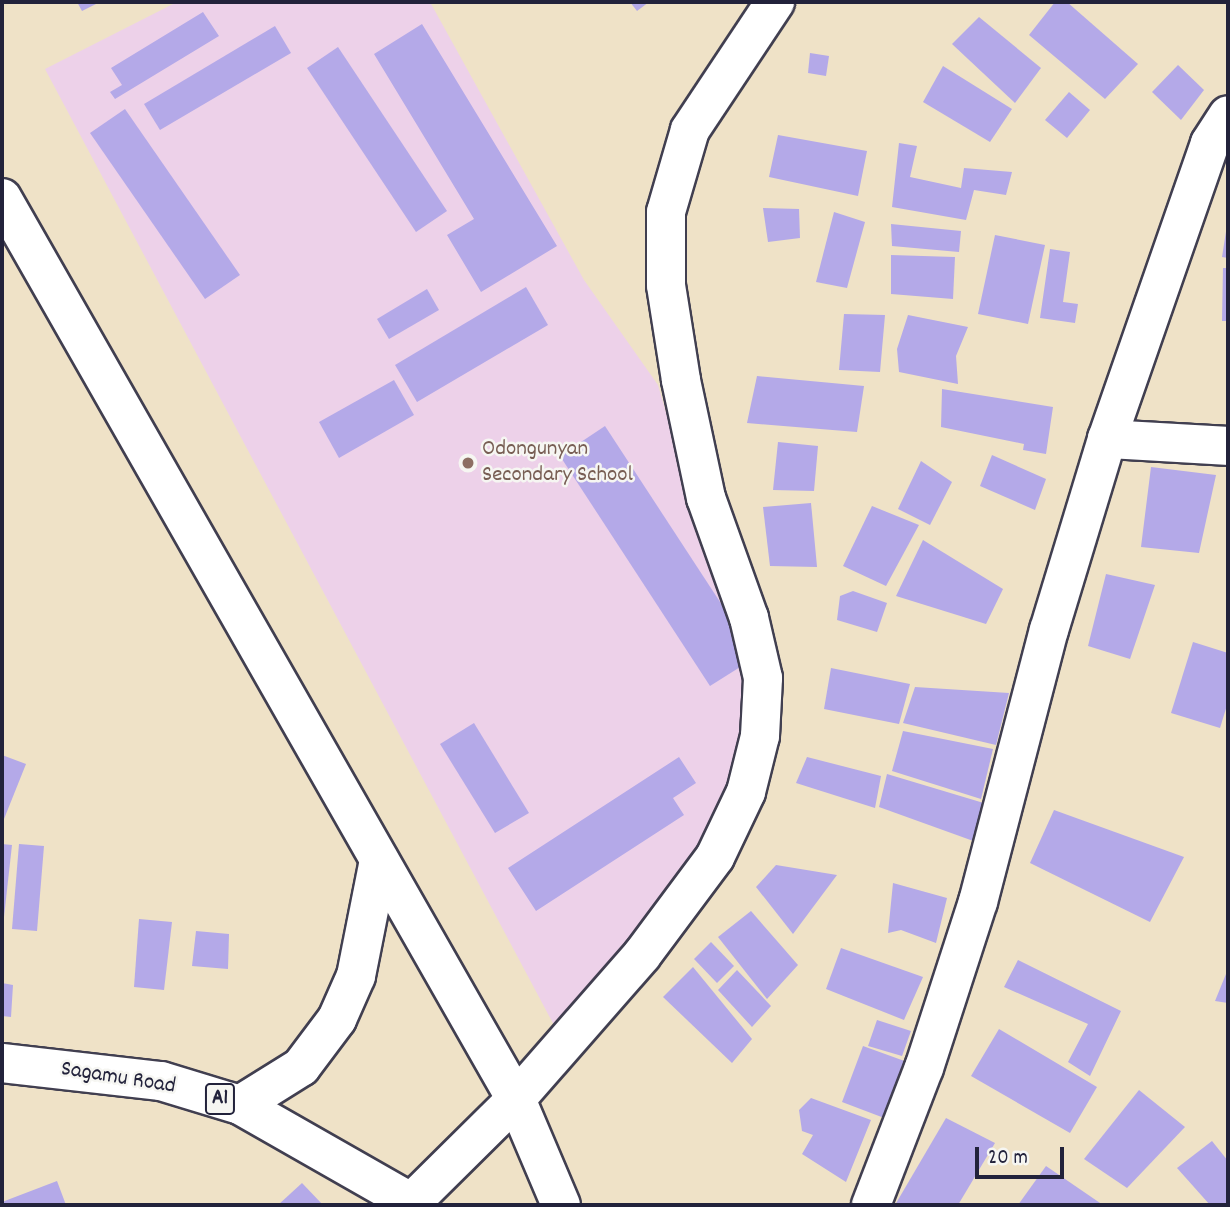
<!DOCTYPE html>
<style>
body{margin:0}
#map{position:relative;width:1230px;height:1207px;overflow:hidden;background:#efe2c7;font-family:Dekko,sans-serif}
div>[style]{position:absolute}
.built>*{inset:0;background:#edd1e9}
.building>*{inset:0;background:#b4a9e8}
.roads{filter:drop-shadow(2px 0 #413f50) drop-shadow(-2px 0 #413f50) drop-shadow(0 2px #413f50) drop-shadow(0 -2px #413f50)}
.minor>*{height:38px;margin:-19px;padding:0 19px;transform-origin:19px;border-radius:19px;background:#fff}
.highway>*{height:38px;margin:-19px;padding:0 19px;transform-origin:19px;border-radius:19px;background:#fff}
.dots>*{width:19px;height:19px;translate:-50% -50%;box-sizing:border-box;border:4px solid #f6f6f2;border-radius:50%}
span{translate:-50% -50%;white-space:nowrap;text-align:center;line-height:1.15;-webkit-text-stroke:5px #f6f6f2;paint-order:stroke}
.shield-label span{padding:2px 5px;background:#f6f6f2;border:2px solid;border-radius:5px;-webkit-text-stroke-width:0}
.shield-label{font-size:21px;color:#22223b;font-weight:700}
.education-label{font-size:23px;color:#785e54}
.left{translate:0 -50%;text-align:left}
.street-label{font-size:23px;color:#22223b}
.frame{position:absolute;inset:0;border:4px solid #22223b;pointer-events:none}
.scale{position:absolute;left:975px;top:1147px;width:89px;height:32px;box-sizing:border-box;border:4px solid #22223b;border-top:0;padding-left:9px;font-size:21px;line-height:24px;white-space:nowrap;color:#22223b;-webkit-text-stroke:5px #f6f6f2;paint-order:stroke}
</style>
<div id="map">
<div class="built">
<div style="clip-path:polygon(177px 2px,430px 2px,584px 280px,658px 385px,750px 699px,715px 857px,564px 1044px,45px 69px)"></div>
</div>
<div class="building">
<div style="clip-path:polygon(77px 2px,100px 2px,82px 11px)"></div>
<div style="clip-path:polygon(630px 2px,649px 2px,637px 11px)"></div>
<div style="clip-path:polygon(1055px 2px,1067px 2px,1138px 64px,1105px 99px,1029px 35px)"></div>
<div style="clip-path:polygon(203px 12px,219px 36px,115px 99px,110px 92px,122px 85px,111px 68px)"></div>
<div style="clip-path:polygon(979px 17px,1041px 68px,1015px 103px,952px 44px)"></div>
<div style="clip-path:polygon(422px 24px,557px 246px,481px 292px,447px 235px,474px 219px,374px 54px)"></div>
<div style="clip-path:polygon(275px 26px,291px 53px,160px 130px,144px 104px)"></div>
<div style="clip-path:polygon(338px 47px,447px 211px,416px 232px,307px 68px)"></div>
<div style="clip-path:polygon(810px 53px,829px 56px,826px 76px,808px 73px)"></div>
<div style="clip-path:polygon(1178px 65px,1204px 90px,1181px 120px,1152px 92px)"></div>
<div style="clip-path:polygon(943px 66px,1012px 109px,990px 142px,923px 102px)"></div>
<div style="clip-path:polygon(1069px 92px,1090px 110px,1067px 138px,1045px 120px)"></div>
<div style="clip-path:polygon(125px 109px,240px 275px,205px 299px,90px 133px)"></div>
<div style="clip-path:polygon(778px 135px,867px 151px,858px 196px,769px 177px)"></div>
<div style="clip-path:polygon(899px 143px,917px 146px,910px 177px,961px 188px,964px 168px,1012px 172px,1006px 195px,974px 190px,966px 220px,892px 207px)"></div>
<div style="clip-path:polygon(763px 208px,799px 209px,800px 238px,768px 242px)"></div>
<div style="clip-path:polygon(834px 212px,865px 222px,847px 288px,816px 282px)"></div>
<div style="clip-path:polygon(891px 224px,961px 231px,959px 252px,892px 246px)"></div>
<div style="clip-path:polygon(1227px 225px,1228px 225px,1228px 258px,1222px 257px)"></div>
<div style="clip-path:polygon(995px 235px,1045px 245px,1028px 324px,978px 314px)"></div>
<div style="clip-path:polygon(1050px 249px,1070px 252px,1063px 302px,1078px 304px,1075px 323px,1040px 318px)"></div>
<div style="clip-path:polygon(891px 255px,955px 257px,953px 299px,891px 294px)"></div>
<div style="clip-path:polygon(1223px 268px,1228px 268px,1228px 321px,1222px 321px)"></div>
<div style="clip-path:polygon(526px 287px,548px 325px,417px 402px,395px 365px)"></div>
<div style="clip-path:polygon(427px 289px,439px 310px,389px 339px,377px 319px)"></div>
<div style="clip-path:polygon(844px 314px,885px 315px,880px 372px,839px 370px)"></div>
<div style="clip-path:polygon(908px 315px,968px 327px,956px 356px,958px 384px,899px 372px,897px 349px)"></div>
<div style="clip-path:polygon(757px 376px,864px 386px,857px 432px,747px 423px)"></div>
<div style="clip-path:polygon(394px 380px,414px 415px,339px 458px,319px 422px)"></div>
<div style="clip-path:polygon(942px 389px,1053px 407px,1046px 454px,1023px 450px,1024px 444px,941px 427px)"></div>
<div style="clip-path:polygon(605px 426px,756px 657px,710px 686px,560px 456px)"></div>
<div style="clip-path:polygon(778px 442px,818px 446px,814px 491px,773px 490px)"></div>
<div style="clip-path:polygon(992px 455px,1046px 479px,1035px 510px,980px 486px)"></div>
<div style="clip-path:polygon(921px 461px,952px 482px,930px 525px,898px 509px)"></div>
<div style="clip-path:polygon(1151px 467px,1216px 475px,1199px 553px,1141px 547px)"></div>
<div style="clip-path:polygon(811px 503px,817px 567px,770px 566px,763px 507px)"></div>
<div style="clip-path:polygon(872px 506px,919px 525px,886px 586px,843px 566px)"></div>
<div style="clip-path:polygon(923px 540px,1003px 589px,986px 624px,896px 596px)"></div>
<div style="clip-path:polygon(1106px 574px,1155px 585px,1130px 659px,1088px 646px)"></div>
<div style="clip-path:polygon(853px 591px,887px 603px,877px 632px,837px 620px,840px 596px)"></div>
<div style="clip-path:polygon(1193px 642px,1228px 653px,1228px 702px,1220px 728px,1171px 713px)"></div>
<div style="clip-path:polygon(831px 668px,910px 684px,899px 724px,824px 709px)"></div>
<div style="clip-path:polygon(915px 687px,1009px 693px,996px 745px,903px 723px)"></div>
<div style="clip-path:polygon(474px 723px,529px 813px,495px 833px,440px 744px)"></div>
<div style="clip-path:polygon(903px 731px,993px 749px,981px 799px,892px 771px)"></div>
<div style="clip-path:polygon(2px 755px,26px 764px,4px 819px,2px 818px)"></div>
<div style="clip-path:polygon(679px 757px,696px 783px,673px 798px,684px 815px,536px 911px,508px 868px)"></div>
<div style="clip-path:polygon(807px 757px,881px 776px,875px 808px,796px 783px)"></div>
<div style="clip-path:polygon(887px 774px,997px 807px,990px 847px,879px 807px)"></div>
<div style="clip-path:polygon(1054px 810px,1184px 857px,1150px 922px,1030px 863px)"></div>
<div style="clip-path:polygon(2px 844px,12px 845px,4px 917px,2px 917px)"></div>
<div style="clip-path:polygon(19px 844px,44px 846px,37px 931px,12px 929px)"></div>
<div style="clip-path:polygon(776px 865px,837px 875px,793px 934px,756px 887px)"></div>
<div style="clip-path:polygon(893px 883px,947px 898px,936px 943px,901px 930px,888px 933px)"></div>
<div style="clip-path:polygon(751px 911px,798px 965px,767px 999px,718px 937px)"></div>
<div style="clip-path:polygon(139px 919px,172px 922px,164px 990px,134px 987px)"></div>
<div style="clip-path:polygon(196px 931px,229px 934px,228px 969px,192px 966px)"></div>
<div style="clip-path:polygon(711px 942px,734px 966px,717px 983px,694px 959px)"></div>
<div style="clip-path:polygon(841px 948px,923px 977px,904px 1020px,826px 989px)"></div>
<div style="clip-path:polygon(1018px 960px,1121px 1011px,1090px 1076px,1068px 1062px,1088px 1024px,1004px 987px)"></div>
<div style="clip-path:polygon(693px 967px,752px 1039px,732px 1063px,663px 997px)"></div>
<div style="clip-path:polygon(1228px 969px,1228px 1003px,1215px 1001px)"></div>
<div style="clip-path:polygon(737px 970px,771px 1006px,752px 1027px,718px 990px)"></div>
<div style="clip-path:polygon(2px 983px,13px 985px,11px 1017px,2px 1016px)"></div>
<div style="clip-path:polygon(877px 1020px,911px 1031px,902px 1056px,868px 1046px)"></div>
<div style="clip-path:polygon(999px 1029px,1097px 1087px,1070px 1133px,971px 1076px)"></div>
<div style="clip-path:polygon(863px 1046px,921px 1067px,900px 1124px,842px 1102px)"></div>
<div style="clip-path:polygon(1139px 1090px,1185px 1127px,1127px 1188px,1084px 1159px)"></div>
<div style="clip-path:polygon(811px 1098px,871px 1120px,846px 1182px,802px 1154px,813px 1135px,802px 1131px,799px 1110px)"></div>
<div style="clip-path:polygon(946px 1118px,995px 1143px,958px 1205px,895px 1205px)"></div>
<div style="clip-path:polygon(1212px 1141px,1228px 1161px,1228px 1205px,1210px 1205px,1177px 1168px)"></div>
<div style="clip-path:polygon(1046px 1166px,1103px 1205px,1018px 1205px)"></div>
<div style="clip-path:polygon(57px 1181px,66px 1205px,2px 1205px,2px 1202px)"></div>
<div style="clip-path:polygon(302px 1183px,323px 1205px,278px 1205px)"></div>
</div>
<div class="roads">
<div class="minor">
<div style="left:2px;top:198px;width:1037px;rotate:60.3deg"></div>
<div style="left:516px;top:1099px;width:115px;rotate:67deg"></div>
<div style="left:1107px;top:439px;width:121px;rotate:3.3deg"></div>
<div style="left:409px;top:1205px;width:151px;rotate:-44.7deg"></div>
<div style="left:516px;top:1099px;width:191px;rotate:-48.8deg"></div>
<div style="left:642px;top:955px;width:122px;rotate:-53.3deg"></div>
<div style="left:715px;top:857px;width:72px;rotate:-64.5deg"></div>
<div style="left:746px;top:792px;width:58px;rotate:-76deg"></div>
<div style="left:760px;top:736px;width:58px;rotate:-87deg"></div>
<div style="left:763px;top:678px;width:62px;rotate:-103.1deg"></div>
<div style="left:749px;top:618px;width:127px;rotate:-109.7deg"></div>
<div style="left:706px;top:498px;width:121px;rotate:-102deg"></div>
<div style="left:681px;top:380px;width:96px;rotate:-99deg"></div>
<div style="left:666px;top:285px;width:73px;rotate:-90deg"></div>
<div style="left:666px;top:212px;width:85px;rotate:-73.7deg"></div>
<div style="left:690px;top:130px;width:154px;rotate:-56.4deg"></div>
<div style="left:871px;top:1205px;width:147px;rotate:-68.9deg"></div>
<div style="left:924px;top:1068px;width:175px;rotate:-72deg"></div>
<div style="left:978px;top:902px;width:281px;rotate:-75.4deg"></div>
<div style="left:1049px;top:630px;width:200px;rotate:-73.1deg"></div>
<div style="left:1107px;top:439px;width:313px;rotate:-70.8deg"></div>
<div style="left:1210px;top:143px;width:33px;rotate:-57deg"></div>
</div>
<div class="highway">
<div style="left:2px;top:1063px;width:160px;rotate:6.5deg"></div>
<div style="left:161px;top:1081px;width:83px;rotate:16.9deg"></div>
<div style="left:240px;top:1105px;width:202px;rotate:29.7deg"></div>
<div style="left:240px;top:1105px;width:72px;rotate:-31.9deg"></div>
<div style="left:301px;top:1067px;width:60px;rotate:-53.1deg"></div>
<div style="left:337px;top:1019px;width:47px;rotate:-66.2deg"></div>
<div style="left:356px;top:976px;width:118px;rotate:-78.8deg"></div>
</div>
</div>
<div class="dots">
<div style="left:468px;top:463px;background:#8d6e63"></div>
</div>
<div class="shield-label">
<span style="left:220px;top:1099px">A1</span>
</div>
<div class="education-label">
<span class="left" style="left:482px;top:463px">Odongunyan<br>Secondary School</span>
</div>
<div class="street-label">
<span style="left:118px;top:1079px;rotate:9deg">Sagamu Road</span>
</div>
<div class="frame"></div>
<div class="scale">20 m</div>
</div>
